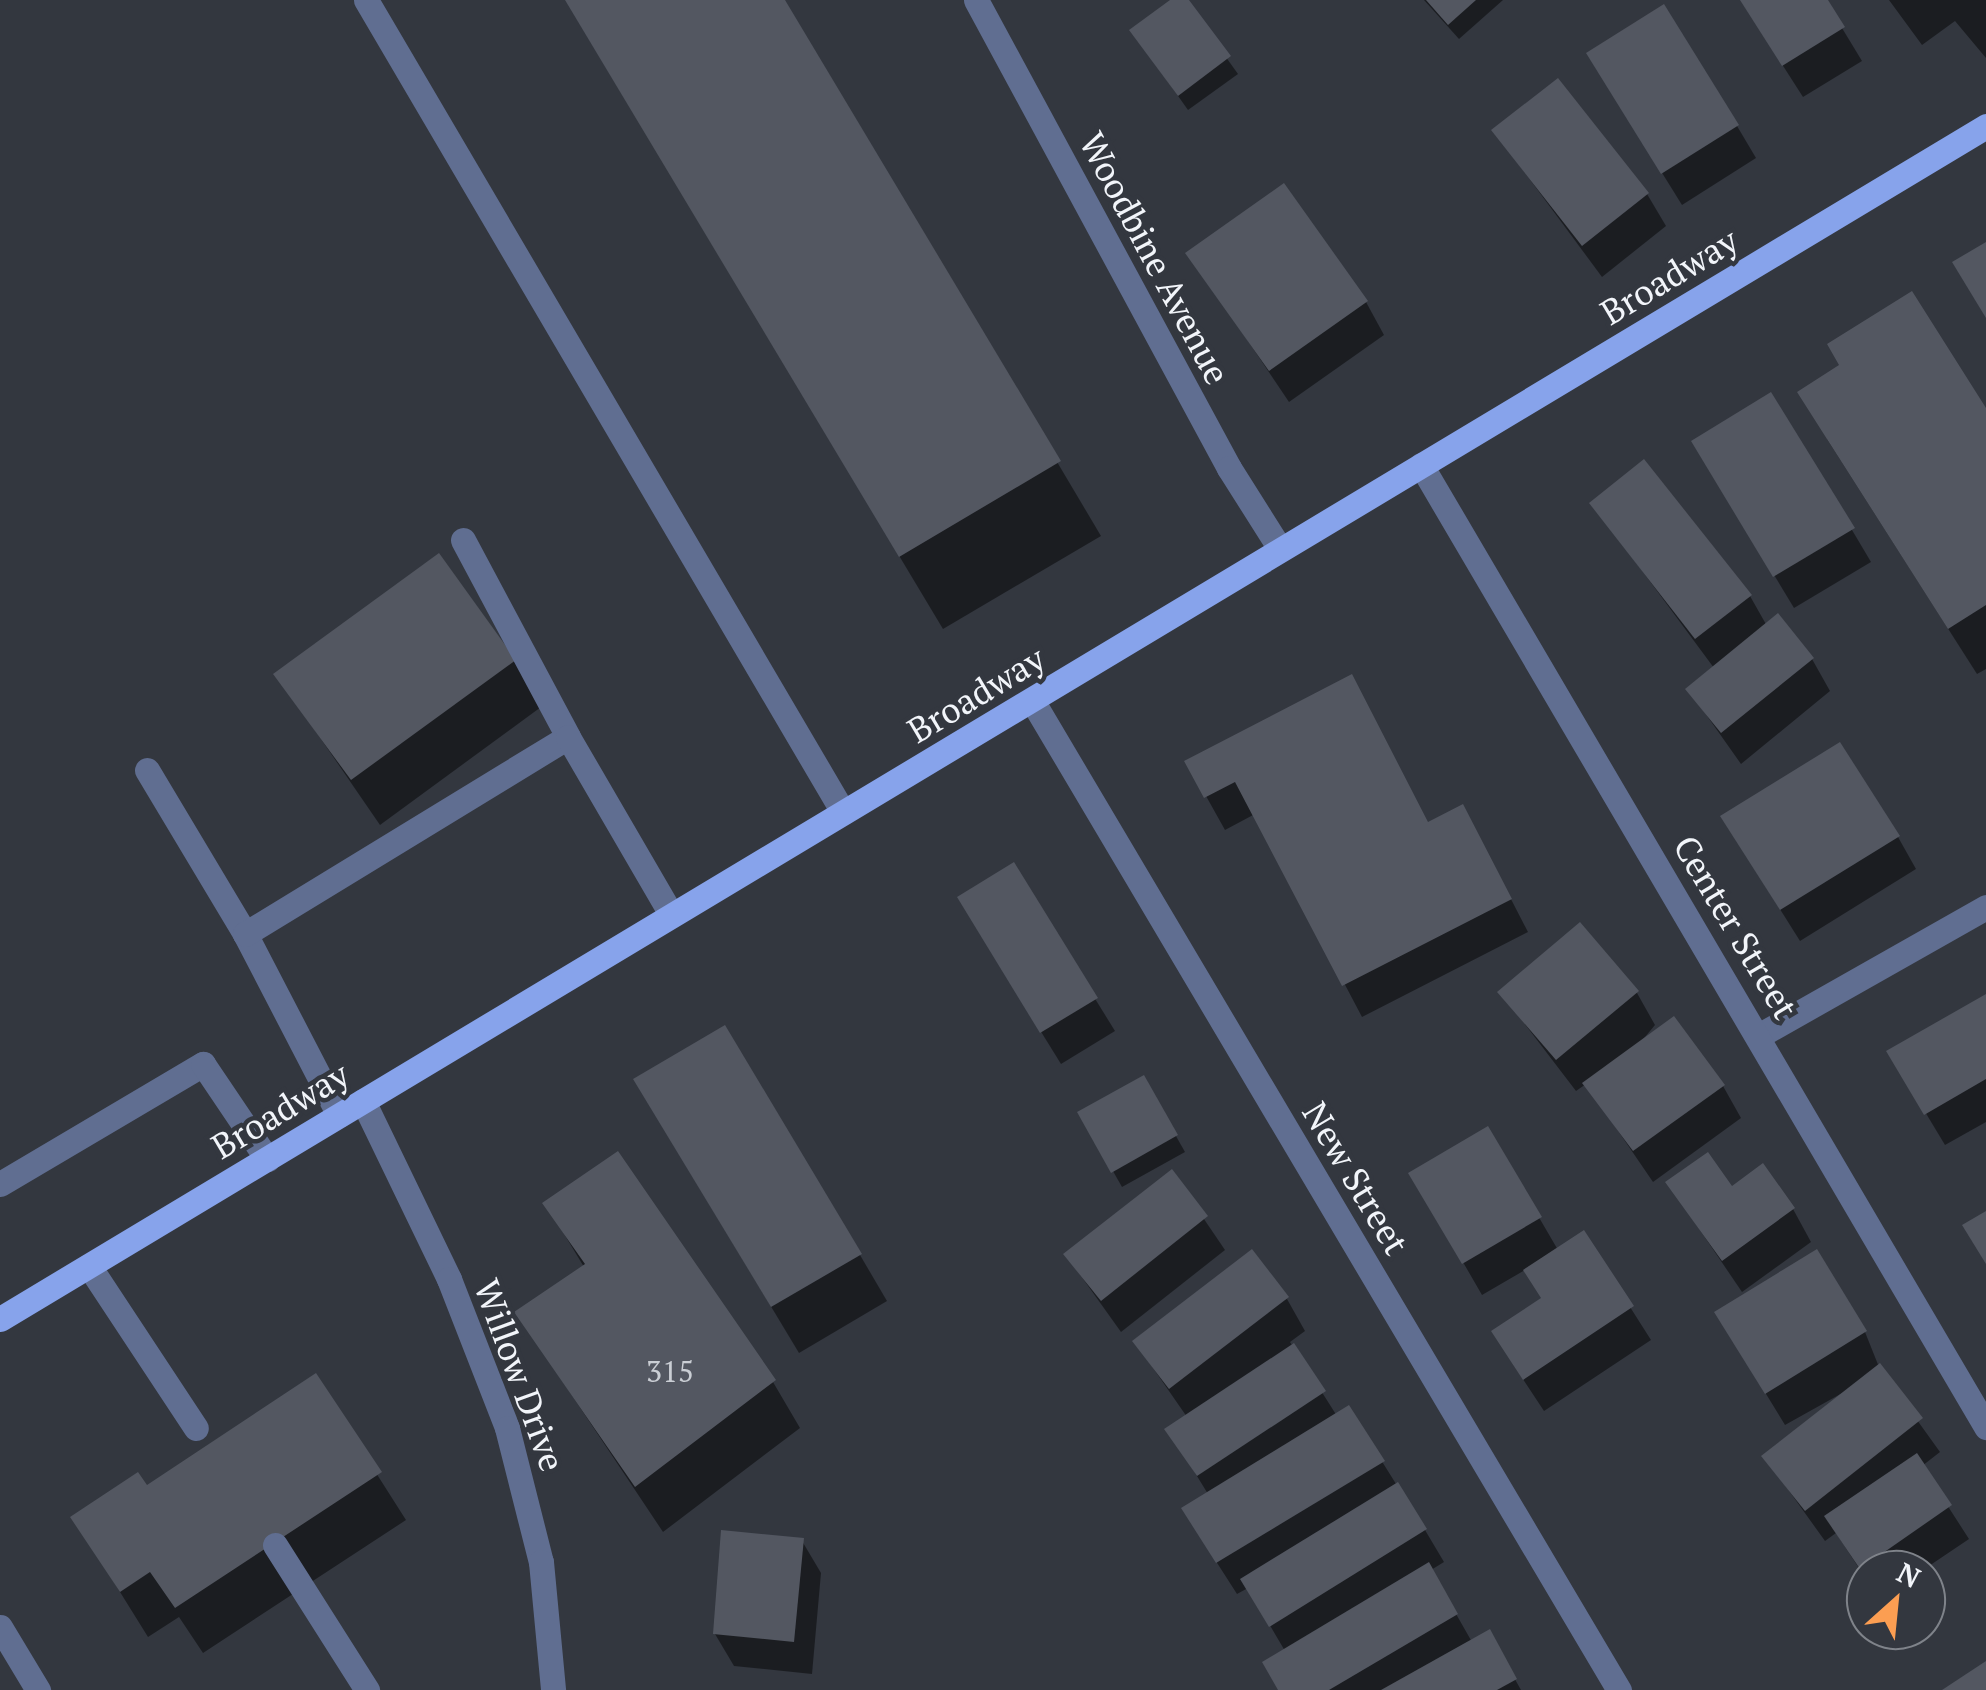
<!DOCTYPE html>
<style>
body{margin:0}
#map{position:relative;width:1986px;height:1690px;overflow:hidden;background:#33373f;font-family:"PT Serif",serif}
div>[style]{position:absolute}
.shadow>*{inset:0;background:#0007}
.building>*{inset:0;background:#535761}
.lane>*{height:25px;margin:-12.5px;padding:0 12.5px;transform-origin:12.5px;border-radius:12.5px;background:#606e91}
.street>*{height:25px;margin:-12.5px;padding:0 12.5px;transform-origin:12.5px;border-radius:12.5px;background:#606e91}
.primary>*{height:25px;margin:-12.5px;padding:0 12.5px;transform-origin:12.5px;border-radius:12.5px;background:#87a3eb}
span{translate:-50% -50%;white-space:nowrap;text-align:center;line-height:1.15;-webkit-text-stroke:9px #33373f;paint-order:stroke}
.number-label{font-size:30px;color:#caced4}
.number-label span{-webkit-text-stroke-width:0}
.street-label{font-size:35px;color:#f2f5fa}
.north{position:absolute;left:1846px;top:1550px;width:100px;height:100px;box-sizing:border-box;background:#33373f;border:2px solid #7f838a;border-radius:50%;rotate:27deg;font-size:28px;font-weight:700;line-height:40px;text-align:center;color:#f2f5fa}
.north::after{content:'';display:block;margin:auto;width:35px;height:45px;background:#fc9e52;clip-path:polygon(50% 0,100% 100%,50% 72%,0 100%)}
</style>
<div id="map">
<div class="shadow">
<div style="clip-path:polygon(566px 0,783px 0,1101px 536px,943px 629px)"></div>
<div style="clip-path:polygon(1174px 0,1185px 0,1238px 74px,1188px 110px,1132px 31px)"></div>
<div style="clip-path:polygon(1424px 0,1503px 0,1459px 39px)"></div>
<div style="clip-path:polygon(1741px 0,1825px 0,1862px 61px,1803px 97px)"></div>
<div style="clip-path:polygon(1889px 0,1986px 0,1986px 58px,1955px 21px,1922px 45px)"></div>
<div style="clip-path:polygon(1608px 86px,1737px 126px,1756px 158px,1682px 205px)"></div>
<div style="clip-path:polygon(1494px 131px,1647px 194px,1666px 226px,1602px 277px)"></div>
<div style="clip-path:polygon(1189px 253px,1366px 302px,1384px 335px,1289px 402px)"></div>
<div style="clip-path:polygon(1986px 413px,1986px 669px,1977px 674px,1827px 439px)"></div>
<div style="clip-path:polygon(1713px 474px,1852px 530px,1871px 562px,1794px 608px)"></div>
<div style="clip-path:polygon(1592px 503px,1750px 596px,1767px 626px,1812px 659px,1830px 691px,1741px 764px,1688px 689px,1714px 668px)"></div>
<div style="clip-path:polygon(514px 661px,541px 707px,380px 825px,277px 675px)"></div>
<div style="clip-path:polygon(1187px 762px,1480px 839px,1528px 932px,1362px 1017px,1255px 814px,1225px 830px)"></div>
<div style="clip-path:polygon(1898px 837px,1916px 869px,1800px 941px,1742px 849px)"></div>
<div style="clip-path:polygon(1013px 866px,1115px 1031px,1061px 1064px,978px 930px)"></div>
<div style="clip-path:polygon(1501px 993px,1637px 993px,1655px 1025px,1640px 1043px,1723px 1086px,1741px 1118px,1653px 1182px,1586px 1084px,1576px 1091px)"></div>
<div style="clip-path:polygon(1986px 996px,1986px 1122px,1945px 1145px,1889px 1052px)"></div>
<div style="clip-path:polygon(1143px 1078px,1185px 1152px,1122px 1187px,1080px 1113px)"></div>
<div style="clip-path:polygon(663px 1127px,860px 1255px,887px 1301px,799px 1353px)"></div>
<div style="clip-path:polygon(1488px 1130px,1558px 1250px,1583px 1233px,1651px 1340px,1544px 1411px,1513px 1364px,1543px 1300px,1525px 1270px,1482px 1295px,1412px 1174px)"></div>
<div style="clip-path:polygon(1172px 1172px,1225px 1250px,1121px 1332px,1066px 1255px)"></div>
<div style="clip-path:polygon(1668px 1183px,1731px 1190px,1793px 1209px,1811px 1242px,1742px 1292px)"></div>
<div style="clip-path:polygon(546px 1204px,773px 1382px,800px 1428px,663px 1532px,517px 1313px,584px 1267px)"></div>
<div style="clip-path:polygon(1287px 1299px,1305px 1331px,1290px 1342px,1337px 1416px,1349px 1409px,1425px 1530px,1444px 1562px,1431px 1570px,1472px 1642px,1489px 1633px,1521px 1690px,1281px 1690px,1285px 1651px,1248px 1588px,1237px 1594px,1203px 1541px,1208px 1494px,1168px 1429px,1187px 1417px,1135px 1342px)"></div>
<div style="clip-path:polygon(1865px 1332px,1879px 1367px,1940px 1452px,1922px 1466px,1969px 1539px,1923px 1570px,1866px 1570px,1866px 1579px,1836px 1533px,1825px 1541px,1764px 1456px,1853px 1387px,1785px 1425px,1736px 1345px)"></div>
<div style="clip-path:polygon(315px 1377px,406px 1520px,203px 1653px,179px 1617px,148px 1637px,74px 1518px,147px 1488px)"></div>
<div style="clip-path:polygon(802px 1541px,821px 1573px,812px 1674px,734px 1666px,715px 1634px)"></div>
</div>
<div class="building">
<div style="clip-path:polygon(565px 0,785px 0,1061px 461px,899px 557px)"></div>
<div style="clip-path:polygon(1170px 0,1189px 0,1231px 56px,1178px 96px,1129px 30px)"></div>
<div style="clip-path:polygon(1426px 0,1476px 0,1448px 25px)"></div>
<div style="clip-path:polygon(1740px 0,1828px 0,1845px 27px,1782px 66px)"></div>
<div style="clip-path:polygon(1664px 4px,1739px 125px,1661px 174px,1586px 53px)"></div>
<div style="clip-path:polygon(1558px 78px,1649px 193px,1582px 246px,1491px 130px)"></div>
<div style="clip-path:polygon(1284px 183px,1368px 301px,1269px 371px,1185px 253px)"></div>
<div style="clip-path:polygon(1986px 242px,1986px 318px,1952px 262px)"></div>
<div style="clip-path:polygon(1912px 291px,1986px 408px,1986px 605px,1948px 629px,1797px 392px,1839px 365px,1827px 344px)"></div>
<div style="clip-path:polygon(1771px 392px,1855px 528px,1773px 577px,1691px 441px)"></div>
<div style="clip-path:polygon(1644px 459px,1752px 595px,1695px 639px,1589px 503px)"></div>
<div style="clip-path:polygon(439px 553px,516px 660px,351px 780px,273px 674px)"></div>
<div style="clip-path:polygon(1778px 613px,1814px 658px,1721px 733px,1685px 689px)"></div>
<div style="clip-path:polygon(1352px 674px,1428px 822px,1463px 804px,1512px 899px,1342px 986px,1235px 782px,1204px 798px,1184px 761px)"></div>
<div style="clip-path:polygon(1840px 742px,1900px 836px,1780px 910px,1720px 816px)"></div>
<div style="clip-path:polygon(1014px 862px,1098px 998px,1040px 1033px,957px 897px)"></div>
<div style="clip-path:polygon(1580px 922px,1639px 991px,1556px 1060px,1497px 992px)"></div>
<div style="clip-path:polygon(1986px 994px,1986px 1079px,1924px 1115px,1886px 1051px)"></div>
<div style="clip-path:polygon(1674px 1016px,1725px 1085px,1633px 1151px,1582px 1083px)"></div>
<div style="clip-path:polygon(725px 1025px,862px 1254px,771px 1307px,633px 1079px)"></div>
<div style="clip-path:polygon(1144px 1075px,1178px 1135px,1111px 1173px,1077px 1112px)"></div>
<div style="clip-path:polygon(1488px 1126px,1542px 1217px,1462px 1264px,1408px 1173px)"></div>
<div style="clip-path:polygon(618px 1151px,776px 1380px,635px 1487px,514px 1312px,585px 1264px,542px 1203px)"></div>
<div style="clip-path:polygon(1708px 1152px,1732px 1186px,1763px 1163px,1795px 1208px,1722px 1261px,1665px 1182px)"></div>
<div style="clip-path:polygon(1172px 1169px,1208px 1216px,1101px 1301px,1063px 1254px)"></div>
<div style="clip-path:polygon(1986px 1211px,1986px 1264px,1962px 1225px)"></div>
<div style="clip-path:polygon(1584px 1230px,1634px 1306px,1523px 1380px,1491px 1331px,1541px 1298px,1523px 1270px)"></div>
<div style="clip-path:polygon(1252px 1249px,1289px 1297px,1169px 1389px,1132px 1341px)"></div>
<div style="clip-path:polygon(1817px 1249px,1867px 1331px,1765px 1394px,1714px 1312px)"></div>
<div style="clip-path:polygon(1294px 1343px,1326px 1391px,1197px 1476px,1164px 1429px)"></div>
<div style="clip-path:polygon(1880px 1363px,1923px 1418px,1805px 1511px,1761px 1456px)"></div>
<div style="clip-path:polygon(316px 1373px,382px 1472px,175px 1608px,150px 1572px,120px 1592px,70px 1517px,138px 1472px,147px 1485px)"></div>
<div style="clip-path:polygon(1349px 1405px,1385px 1461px,1216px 1563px,1181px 1508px)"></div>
<div style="clip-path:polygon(1917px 1453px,1952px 1505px,1860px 1569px,1824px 1516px)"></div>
<div style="clip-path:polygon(1398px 1482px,1427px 1529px,1269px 1627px,1240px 1579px)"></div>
<div style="clip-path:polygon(721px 1530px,804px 1538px,794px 1642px,713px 1634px)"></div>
<div style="clip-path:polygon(1429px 1562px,1458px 1614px,1329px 1690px,1278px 1690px,1262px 1662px)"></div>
<div style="clip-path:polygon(1490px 1629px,1517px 1679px,1497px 1690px,1381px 1690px)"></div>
<div style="clip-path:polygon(1986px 1661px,1986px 1690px,1942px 1690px)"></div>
</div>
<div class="lane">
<div style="left:366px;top:0;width:942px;rotate:59.57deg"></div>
<div style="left:463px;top:540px;width:223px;rotate:61.9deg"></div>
<div style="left:147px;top:770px;width:191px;rotate:59.1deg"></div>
<div style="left:1760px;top:1035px;width:260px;rotate:-29.5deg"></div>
<div style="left:339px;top:1115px;width:204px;rotate:-117.4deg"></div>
<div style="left:245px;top:934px;width:378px;rotate:-31.4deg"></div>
<div style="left:568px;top:737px;width:205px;rotate:59.8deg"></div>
<div style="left:0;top:1184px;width:236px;rotate:-30.6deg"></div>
<div style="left:203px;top:1064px;width:115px;rotate:56deg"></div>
<div style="left:89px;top:1266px;width:194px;rotate:56.6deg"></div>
<div style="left:275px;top:1545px;width:172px;rotate:57.6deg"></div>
<div style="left:0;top:1627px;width:74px;rotate:58.9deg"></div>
</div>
<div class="street">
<div style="left:976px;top:0;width:532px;rotate:61.6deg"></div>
<div style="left:1229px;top:468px;width:93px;rotate:57.7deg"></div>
<div style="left:1421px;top:465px;width:1116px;rotate:59.57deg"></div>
<div style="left:1033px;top:702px;width:1149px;rotate:59.33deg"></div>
<div style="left:363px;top:1101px;width:198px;rotate:64.2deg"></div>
<div style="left:449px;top:1279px;width:160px;rotate:68.7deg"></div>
<div style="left:507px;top:1428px;width:138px;rotate:75.8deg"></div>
<div style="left:541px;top:1562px;width:129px;rotate:84.6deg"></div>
</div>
<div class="primary">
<div style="left:0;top:1319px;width:2317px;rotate:-30.99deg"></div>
</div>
<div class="number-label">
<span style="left:670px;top:1371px">315</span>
</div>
<div class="street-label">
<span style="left:1155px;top:258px;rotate:62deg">Woodbine Avenue</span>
<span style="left:1669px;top:276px;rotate:-31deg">Broadway</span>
<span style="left:976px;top:694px;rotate:-31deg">Broadway</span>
<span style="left:1736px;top:927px;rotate:59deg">Center Street</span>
<span style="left:280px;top:1110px;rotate:-31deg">Broadway</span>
<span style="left:1356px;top:1178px;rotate:59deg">New Street</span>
<span style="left:520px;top:1375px;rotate:70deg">Willow Drive</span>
</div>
<div class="north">N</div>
</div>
